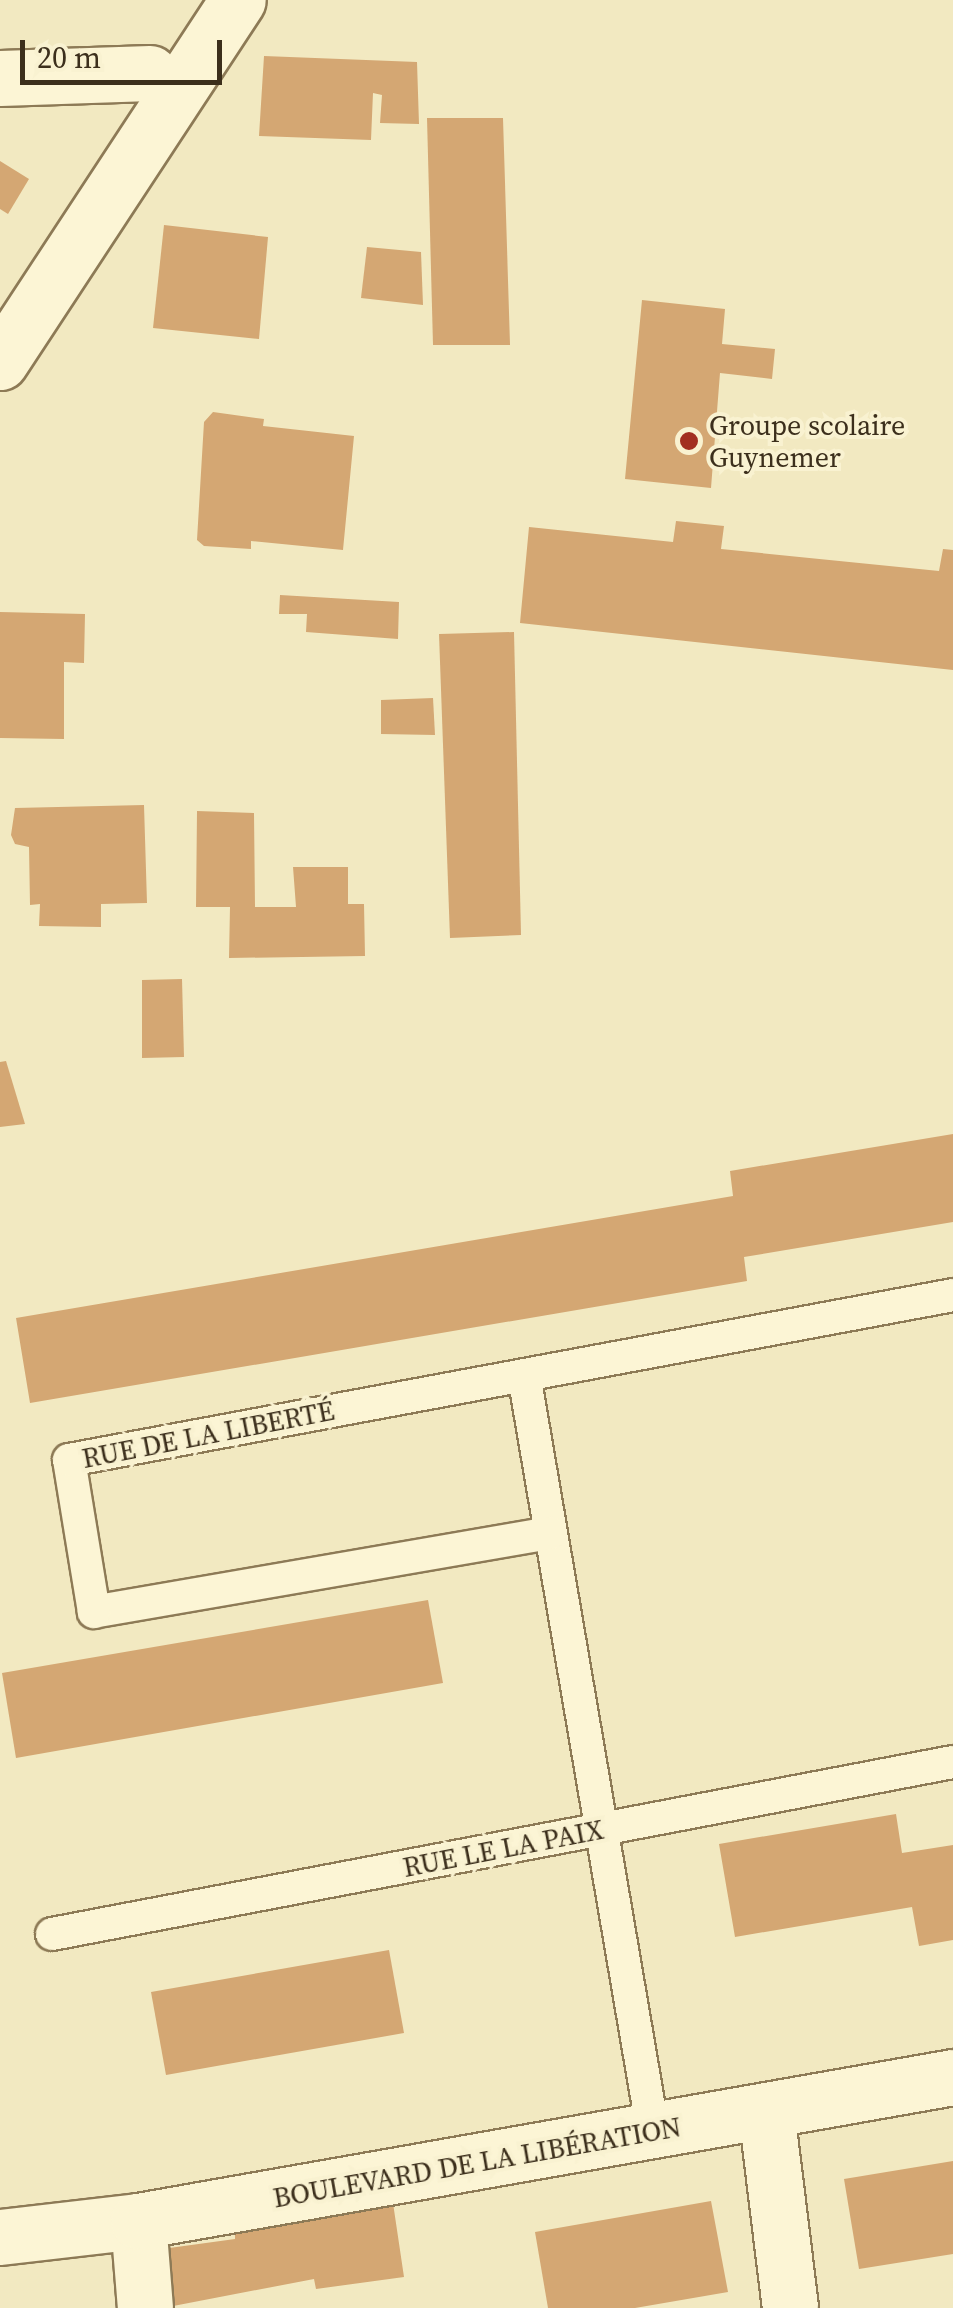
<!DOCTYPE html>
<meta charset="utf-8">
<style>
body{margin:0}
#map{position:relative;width:953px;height:2308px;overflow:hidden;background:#f2e9c1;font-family:"Source Serif 4",serif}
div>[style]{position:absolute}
.building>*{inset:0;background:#d4a773}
.roads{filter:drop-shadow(2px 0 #8d7a56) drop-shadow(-2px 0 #8d7a56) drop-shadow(0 2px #8d7a56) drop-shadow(0 -2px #8d7a56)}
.lane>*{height:32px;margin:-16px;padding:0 16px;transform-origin:16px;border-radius:16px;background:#fcf5d5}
.street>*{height:55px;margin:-27.5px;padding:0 27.5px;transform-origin:27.5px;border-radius:27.5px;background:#fcf5d5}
.dots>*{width:28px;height:28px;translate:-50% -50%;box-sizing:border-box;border:5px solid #f9f2d1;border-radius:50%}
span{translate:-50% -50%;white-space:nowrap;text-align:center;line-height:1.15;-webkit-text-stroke:8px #f9f2d1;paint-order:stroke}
.poi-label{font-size:28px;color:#3c2f1c}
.left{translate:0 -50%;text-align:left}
.street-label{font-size:28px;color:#3c2f1c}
.scale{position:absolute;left:20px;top:40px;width:202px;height:45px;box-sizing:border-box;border:5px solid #3c2f1c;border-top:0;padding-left:12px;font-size:30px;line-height:35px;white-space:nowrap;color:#3c2f1c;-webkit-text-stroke:8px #f9f2d1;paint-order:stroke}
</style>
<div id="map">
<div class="building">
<div style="clip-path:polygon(264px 56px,417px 62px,419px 124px,380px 123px,382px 95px,373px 93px,371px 140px,259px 136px)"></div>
<div style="clip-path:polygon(427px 118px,503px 118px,510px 345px,433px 345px)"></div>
<div style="clip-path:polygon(0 161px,29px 179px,8px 214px,0 209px)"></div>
<div style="clip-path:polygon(164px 225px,268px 237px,259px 339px,153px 328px)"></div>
<div style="clip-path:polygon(367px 247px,421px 252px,423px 305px,361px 298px)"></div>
<div style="clip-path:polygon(642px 300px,725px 309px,722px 344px,775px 349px,772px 379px,720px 373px,711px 488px,625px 479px)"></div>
<div style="clip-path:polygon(213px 412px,264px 419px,263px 426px,354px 436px,343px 550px,251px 541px,251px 549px,204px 546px,197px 540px,204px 422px)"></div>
<div style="clip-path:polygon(676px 521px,724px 526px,721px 549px,939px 571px,943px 549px,953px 550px,953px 670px,520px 623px,529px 527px,673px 542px)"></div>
<div style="clip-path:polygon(280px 595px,399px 602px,398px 639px,306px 632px,307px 614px,279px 614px)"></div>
<div style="clip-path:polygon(0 612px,85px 614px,84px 663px,64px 662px,64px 739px,0 738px)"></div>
<div style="clip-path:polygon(514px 632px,521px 935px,450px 938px,439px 634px)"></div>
<div style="clip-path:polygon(433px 698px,435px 735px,381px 734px,381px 700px)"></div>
<div style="clip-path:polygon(144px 805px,147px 903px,101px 904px,101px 927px,39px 926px,40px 904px,30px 905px,29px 847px,15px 844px,11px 835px,15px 808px)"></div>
<div style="clip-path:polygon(197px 811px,254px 813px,255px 907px,296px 907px,293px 867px,348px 867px,348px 904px,364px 904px,365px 956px,229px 958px,230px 907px,196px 907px)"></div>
<div style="clip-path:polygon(182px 979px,184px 1057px,142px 1058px,142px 980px)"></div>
<div style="clip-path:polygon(6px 1061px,25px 1124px,0 1127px,0 1062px)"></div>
<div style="clip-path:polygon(953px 1134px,953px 1222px,744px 1257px,747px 1281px,30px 1403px,16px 1318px,733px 1196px,730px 1171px)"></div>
<div style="clip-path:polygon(428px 1600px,443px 1683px,16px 1758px,2px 1673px)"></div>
<div style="clip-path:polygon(896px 1814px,902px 1853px,953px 1845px,953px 1940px,919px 1946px,912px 1907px,735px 1937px,719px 1844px)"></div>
<div style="clip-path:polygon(389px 1950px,404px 2033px,166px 2075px,151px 1992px)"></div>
<div style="clip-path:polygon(953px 2161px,953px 2254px,859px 2269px,844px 2179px)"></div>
<div style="clip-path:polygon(711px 2201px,728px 2292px,635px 2308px,548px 2308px,535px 2232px)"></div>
<div style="clip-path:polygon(393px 2203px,404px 2277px,316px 2289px,314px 2279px,168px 2307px,162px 2249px,235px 2239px,235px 2234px)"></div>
</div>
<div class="roads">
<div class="lane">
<div style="left:524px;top:1375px;width:767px;rotate:80.32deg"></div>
<div style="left:550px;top:1533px;width:463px;rotate:170.2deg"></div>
<div style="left:94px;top:1612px;width:154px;rotate:-99.3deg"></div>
<div style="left:69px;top:1460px;width:899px;rotate:-10.57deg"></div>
<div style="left:52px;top:1934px;width:917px;rotate:-10.81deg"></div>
</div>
<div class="street">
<div style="left:0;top:78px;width:150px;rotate:-1.9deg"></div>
<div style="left:0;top:362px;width:433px;rotate:-56.7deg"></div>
<div style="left:766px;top:2112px;width:197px;rotate:83deg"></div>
<div style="left:138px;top:2221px;width:87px;rotate:85.4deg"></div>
<div style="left:0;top:2237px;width:139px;rotate:-6.6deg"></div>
<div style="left:138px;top:2221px;width:828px;rotate:-10.02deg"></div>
</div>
</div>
<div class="dots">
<div style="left:689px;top:441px;background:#a22f21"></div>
</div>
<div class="poi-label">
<span class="left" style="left:709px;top:441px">Groupe scolaire<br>Guynemer</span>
</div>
<div class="street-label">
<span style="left:208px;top:1434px;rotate:-11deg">RUE DE LA LIBERTÉ</span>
<span style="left:503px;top:1848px;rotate:-11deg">RUE LE LA PAIX</span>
<span style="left:477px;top:2162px;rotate:-10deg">BOULEVARD DE LA LIBÉRATION</span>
</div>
<div class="scale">20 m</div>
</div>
